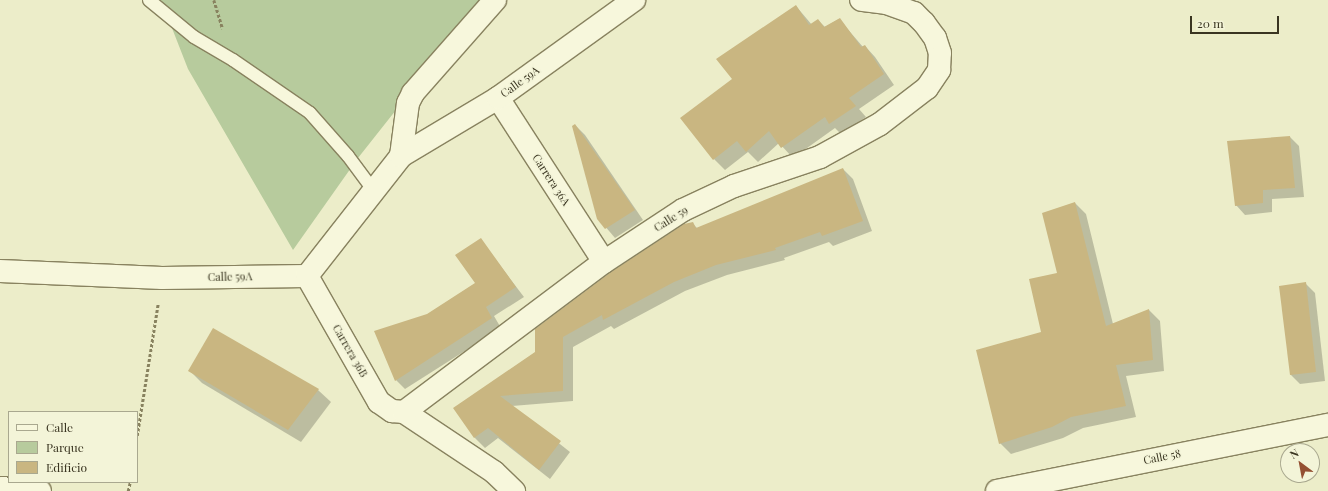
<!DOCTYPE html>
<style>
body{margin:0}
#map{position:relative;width:1328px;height:491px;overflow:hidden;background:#ecedc9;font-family:"Playfair Display",serif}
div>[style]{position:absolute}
.green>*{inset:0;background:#b7cb9d}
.shadow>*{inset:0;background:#0003}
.building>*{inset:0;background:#c9b681}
.path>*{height:2.5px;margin-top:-1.25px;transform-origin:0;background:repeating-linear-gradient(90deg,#88825f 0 3px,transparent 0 5px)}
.roads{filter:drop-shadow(1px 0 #88825f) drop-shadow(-1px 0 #88825f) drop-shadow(0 1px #88825f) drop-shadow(0 -1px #88825f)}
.lane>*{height:12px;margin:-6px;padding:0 6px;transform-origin:6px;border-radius:6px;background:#f7f7dc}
.street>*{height:22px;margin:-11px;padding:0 11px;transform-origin:11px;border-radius:11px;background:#f7f7dc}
.secondary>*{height:22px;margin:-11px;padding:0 11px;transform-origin:11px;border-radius:11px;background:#f7f7dc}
span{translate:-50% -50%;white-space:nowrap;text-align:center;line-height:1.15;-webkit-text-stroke:3px #f3f4d8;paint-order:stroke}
.street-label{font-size:11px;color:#3a3521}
.legend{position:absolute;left:8px;top:411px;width:130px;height:72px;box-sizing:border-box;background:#f3f4d8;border:1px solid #a9a88f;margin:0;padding:5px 7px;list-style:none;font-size:12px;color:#3a3521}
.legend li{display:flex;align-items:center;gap:8px;height:20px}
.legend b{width:20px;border:1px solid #a9a88f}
.north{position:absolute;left:1280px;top:443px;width:40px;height:40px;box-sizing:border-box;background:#f3f4d8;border:1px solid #a9a88f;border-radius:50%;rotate:328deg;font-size:11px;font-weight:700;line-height:16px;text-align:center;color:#3a3521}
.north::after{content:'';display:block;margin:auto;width:14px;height:18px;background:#945032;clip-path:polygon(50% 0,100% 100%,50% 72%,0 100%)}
.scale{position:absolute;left:1190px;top:16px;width:89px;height:18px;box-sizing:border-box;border:2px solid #3a3521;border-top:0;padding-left:5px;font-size:12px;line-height:14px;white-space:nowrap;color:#3a3521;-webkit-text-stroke:3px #f3f4d8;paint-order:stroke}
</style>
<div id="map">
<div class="green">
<div style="clip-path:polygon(161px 0,492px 0,430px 67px,358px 158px,293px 250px,188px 69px)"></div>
</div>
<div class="shadow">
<div style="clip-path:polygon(796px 6px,812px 25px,818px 20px,825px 27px,839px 19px,863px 47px,865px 46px,875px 57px,894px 85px,859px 109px,866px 117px,841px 134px,835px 128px,793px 158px,779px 143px,758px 162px,748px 152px,725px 170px,714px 159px,733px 79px)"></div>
<div style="clip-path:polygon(575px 125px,585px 135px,643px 220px,615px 238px,598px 218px)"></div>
<div style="clip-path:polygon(1290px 137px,1299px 146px,1304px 197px,1272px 199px,1272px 212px,1245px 215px,1236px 205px)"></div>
<div style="clip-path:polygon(843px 169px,853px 179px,872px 231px,833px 246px,829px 242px,784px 258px,785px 260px,727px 275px,685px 291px,614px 329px,611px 326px,573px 347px,573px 401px,512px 406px,570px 452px,550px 479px,498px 438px,485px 448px,475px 438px,455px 408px,536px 352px,692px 223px,698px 229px)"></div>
<div style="clip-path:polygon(1075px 203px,1086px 214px,1113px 324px,1149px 310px,1160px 321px,1164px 371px,1126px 376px,1136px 417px,1083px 428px,1063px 438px,1011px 454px,1000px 443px,1042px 333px)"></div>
<div style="clip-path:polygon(480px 239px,524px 297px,494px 316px,501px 328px,405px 389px,396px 380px,427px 315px,476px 283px)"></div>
<div style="clip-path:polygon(1305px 283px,1315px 293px,1325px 381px,1300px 384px,1291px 375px)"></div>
<div style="clip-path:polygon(190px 371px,318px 390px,331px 402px,301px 442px,202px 383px)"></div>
</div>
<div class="building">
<div style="clip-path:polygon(796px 5px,809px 25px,818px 19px,824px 27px,840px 18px,861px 47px,865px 45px,884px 74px,849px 98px,856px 106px,829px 124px,825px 117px,781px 148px,769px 131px,746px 152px,737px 141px,713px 160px,680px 118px,732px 79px,716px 59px)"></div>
<div style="clip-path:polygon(575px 124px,635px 210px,605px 229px,597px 219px,572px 126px)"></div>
<div style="clip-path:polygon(1290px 136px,1295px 188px,1263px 190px,1263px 203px,1235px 206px,1227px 141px)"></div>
<div style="clip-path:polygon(843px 168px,863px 221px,822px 236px,820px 232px,775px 248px,776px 250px,716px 265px,674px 282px,603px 320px,602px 315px,563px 337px,563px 391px,500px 396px,561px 441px,539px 470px,488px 428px,474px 438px,453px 408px,535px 352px,535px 329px,611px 272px,684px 224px,693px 222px,696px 228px)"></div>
<div style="clip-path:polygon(1075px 202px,1106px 326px,1149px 309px,1153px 360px,1116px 365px,1126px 406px,1071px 417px,1052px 427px,999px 444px,976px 350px,1041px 332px,1029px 279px,1057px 273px,1042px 213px)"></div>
<div style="clip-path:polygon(481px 238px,516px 287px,486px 307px,492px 318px,395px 381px,374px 331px,427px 314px,475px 283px,455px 255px)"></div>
<div style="clip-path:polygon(1306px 282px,1316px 372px,1290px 375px,1279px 286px)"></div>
<div style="clip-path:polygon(213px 328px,319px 389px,288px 430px,188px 371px)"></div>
</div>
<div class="path">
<div style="left:214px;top:0;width:30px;rotate:73deg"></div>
<div style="left:137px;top:436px;width:134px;rotate:-81deg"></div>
<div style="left:128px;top:491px;width:9px;rotate:-77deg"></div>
</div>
<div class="roads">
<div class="lane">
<div style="left:149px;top:0;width:58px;rotate:39.4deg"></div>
<div style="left:194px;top:37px;width:45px;rotate:30.5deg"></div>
<div style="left:233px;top:60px;width:93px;rotate:34.5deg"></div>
<div style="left:310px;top:113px;width:57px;rotate:48.5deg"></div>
<div style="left:348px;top:156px;width:44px;rotate:53.4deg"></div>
</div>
<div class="street">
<div style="left:498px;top:98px;width:195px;rotate:57.1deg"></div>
<div style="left:401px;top:156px;width:53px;rotate:-82.5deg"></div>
<div style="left:408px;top:103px;width:11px;rotate:-63deg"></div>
<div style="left:413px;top:93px;width:124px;rotate:-48.6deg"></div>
<div style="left:0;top:271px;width:162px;rotate:2.5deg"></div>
<div style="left:162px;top:278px;width:145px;rotate:-0.8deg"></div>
<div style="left:307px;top:276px;width:152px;rotate:-51.9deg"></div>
<div style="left:401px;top:156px;width:113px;rotate:-30.9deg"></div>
<div style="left:498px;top:98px;width:168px;rotate:-35.8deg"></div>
<div style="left:307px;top:276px;width:145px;rotate:60.3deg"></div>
<div style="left:379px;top:402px;width:16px;rotate:35deg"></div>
<div style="left:392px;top:411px;width:12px;rotate:5deg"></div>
<div style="left:404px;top:412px;width:108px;rotate:33.7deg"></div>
<div style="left:494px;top:472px;width:28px;rotate:44deg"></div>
<div style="left:404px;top:412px;width:250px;rotate:-36.9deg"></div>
<div style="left:604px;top:262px;width:95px;rotate:-33.4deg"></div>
<div style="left:683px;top:210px;width:56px;rotate:-25.2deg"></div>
<div style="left:734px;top:186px;width:91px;rotate:-18.6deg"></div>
<div style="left:820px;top:157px;width:68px;rotate:-28.8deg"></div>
<div style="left:880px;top:124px;width:59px;rotate:-37.5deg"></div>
<div style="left:927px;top:88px;width:22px;rotate:-56deg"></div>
<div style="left:939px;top:70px;width:17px;rotate:-87deg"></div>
<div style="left:940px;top:53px;width:16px;rotate:-108deg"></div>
<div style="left:935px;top:38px;width:19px;rotate:-126deg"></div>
<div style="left:924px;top:23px;width:14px;rotate:-135deg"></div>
<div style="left:914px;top:13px;width:29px;rotate:-160deg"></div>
<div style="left:887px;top:3px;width:26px;rotate:-173deg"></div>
<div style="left:0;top:488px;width:40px;rotate:4.3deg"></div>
</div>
<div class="secondary">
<div style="left:997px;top:491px;width:338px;rotate:-11.3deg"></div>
</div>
</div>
<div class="street-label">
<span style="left:520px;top:82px;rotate:-36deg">Calle 59A</span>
<span style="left:551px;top:180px;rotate:57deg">Carrera 36A</span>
<span style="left:671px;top:219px;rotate:-32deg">Calle 59</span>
<span style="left:230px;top:277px;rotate:-1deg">Calle 59A</span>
<span style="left:350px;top:351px;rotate:60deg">Carrera 36B</span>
<span style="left:1162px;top:457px;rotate:-11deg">Calle 58</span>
</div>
<ul class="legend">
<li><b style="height:5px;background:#f7f7dc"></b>Calle</li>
<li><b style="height:11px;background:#b7cb9d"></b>Parque</li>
<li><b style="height:11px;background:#c9b681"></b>Edificio</li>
</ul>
<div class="north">N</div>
<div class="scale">20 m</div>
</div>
